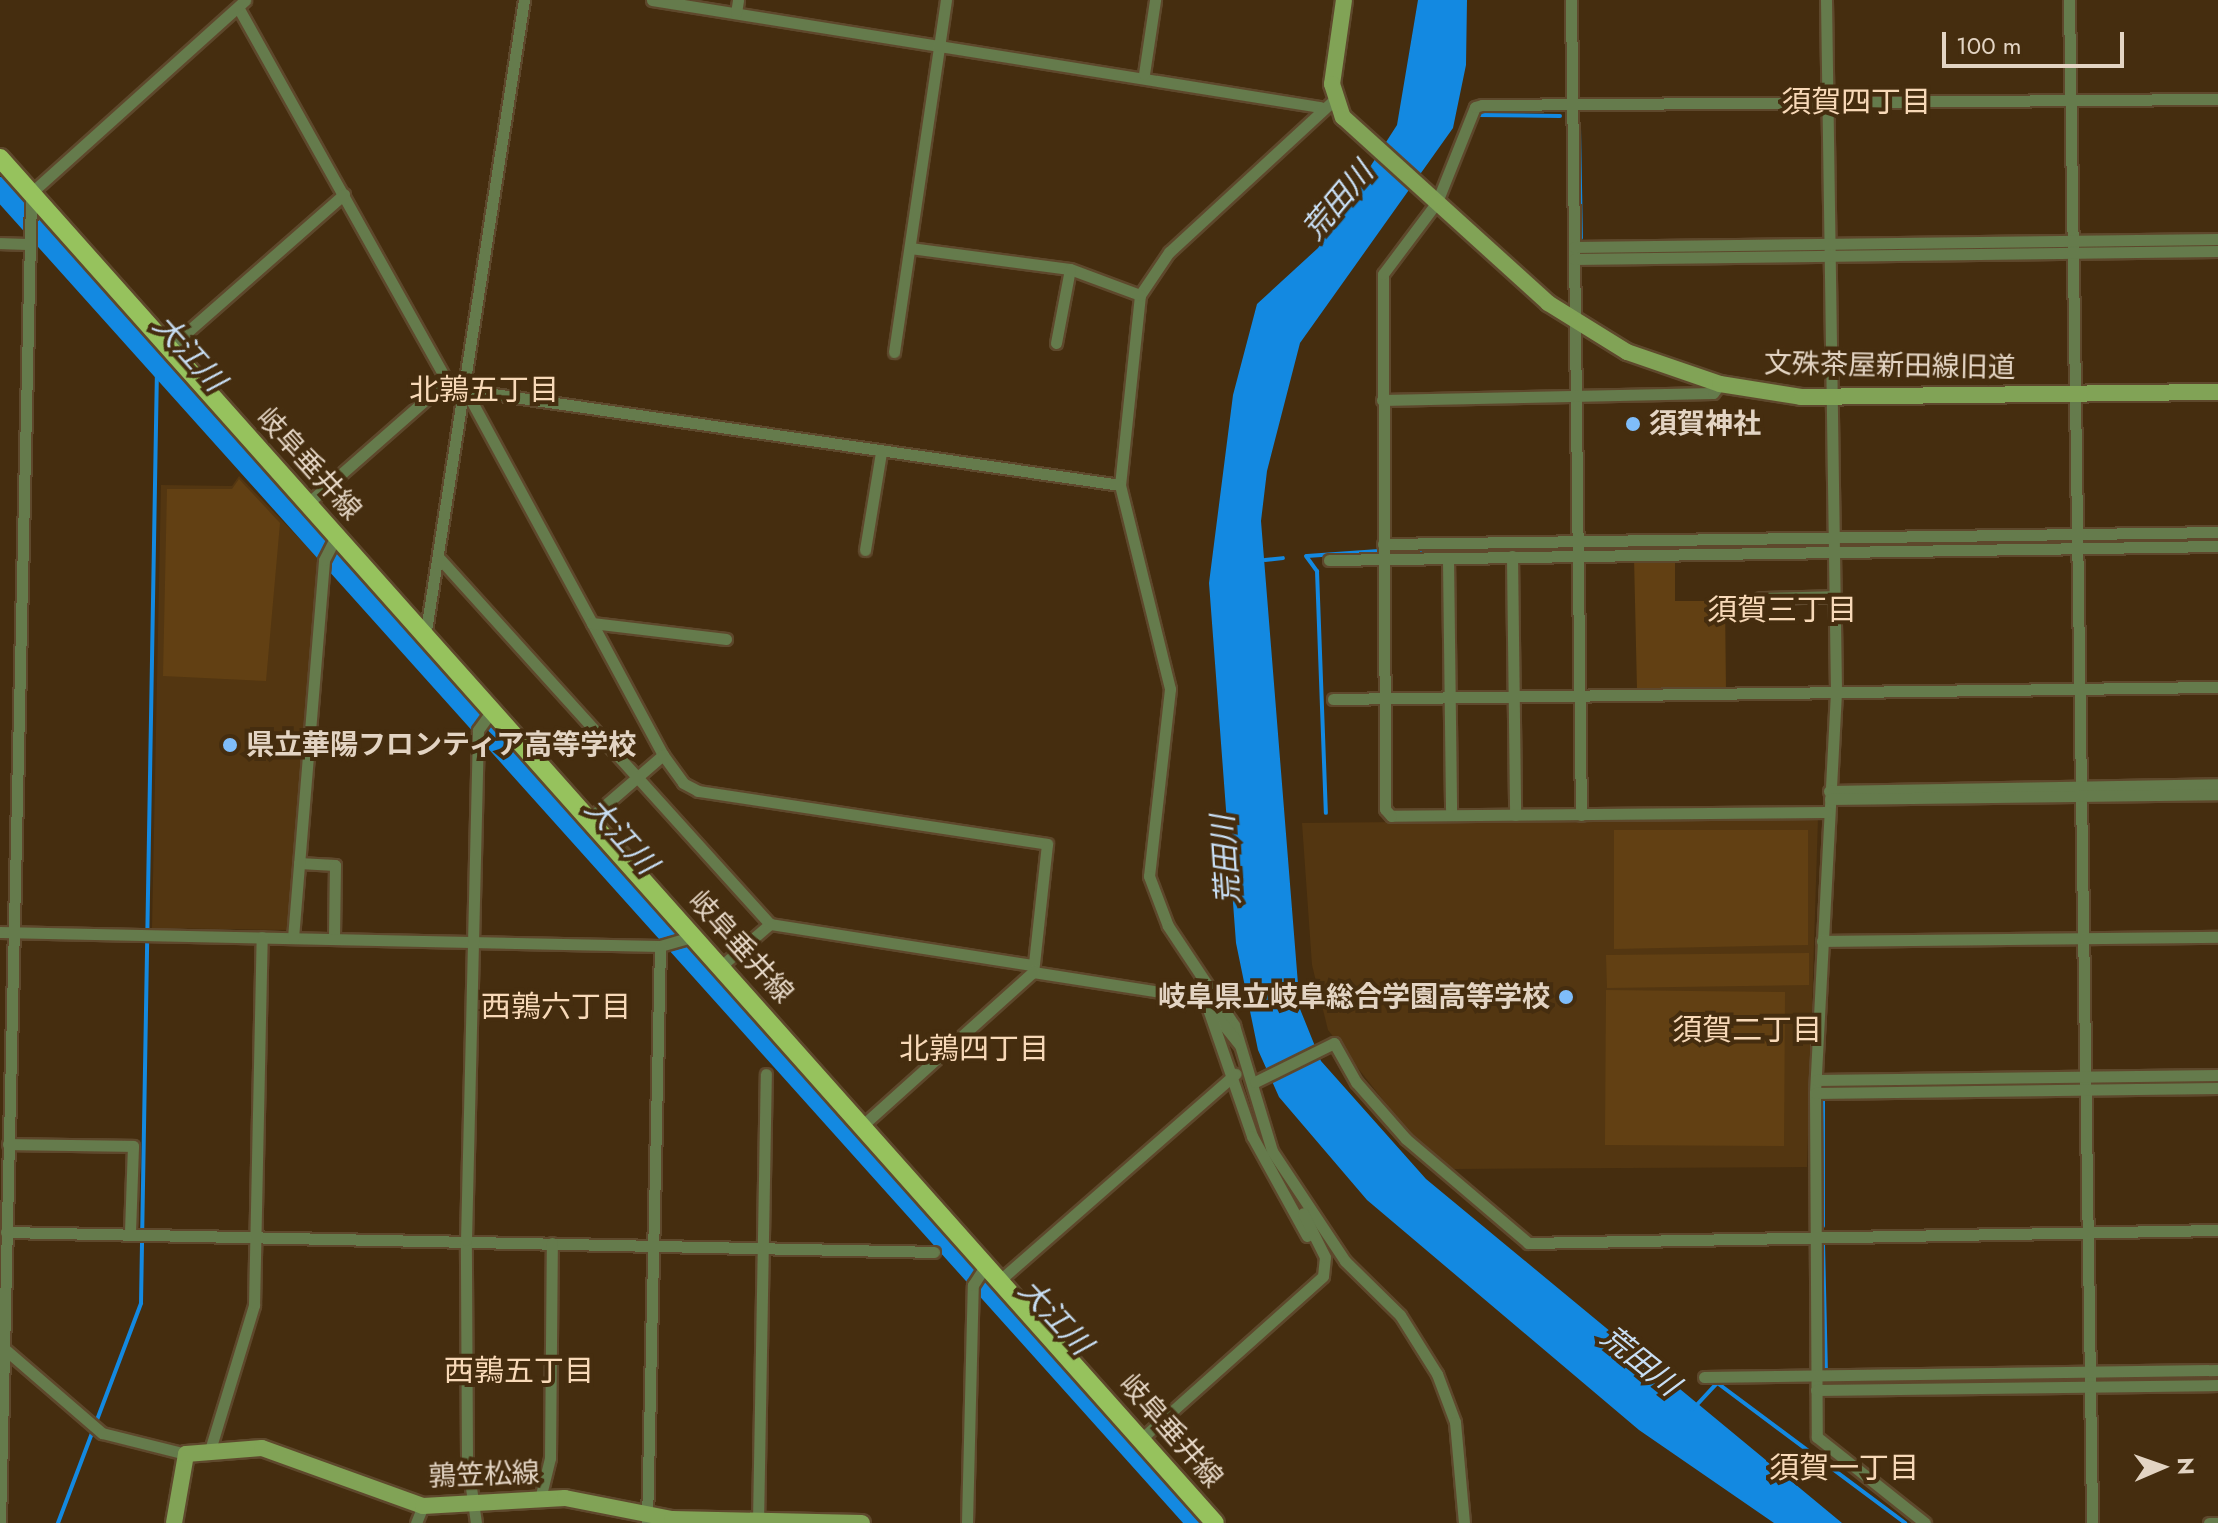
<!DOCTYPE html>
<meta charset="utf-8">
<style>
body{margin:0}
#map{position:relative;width:2218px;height:1523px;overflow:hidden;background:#452d0f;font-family:Jost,"Noto Sans JP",sans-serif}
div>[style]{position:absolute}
.built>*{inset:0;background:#533611}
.green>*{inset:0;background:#624013}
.water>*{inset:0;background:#1389e1}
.stream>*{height:4px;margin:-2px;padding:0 2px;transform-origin:2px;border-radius:2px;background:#1389e1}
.river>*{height:22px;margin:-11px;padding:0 11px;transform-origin:11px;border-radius:11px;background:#1389e1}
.roads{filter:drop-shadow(2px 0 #5e482c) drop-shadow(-2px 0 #5e482c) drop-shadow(0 2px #5e482c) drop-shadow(0 -2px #5e482c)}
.street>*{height:11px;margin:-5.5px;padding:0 5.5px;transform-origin:5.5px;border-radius:5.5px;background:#657b4c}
.secondary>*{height:16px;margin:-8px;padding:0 8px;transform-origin:8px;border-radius:8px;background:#81a356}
.primary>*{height:18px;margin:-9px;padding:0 9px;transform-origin:9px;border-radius:9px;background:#96c25d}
.dots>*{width:22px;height:22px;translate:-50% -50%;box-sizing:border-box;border:4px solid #452d0f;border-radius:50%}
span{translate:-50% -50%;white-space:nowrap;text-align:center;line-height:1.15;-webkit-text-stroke:8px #452d0f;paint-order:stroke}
.street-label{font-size:28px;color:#e3d4c3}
.poi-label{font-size:28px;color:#e3d4c3;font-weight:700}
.left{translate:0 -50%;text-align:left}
.right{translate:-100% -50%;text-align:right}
.neighbourhood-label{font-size:30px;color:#f8d9b8}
.water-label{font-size:30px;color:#c8def4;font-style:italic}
.north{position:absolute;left:2122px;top:1427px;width:80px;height:80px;-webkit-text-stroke:6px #452d0f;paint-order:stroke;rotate:88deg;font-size:22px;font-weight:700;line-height:32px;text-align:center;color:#e3d4c3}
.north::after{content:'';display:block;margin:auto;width:28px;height:36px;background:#e3d4c3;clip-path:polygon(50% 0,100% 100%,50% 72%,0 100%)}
.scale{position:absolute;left:1942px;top:32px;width:182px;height:36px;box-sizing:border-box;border:4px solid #e3d4c3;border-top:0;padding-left:10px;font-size:24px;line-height:28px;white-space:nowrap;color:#e3d4c3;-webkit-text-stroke:6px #452d0f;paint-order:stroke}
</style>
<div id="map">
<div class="built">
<div style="clip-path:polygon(239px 476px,322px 562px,289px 930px,152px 928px,161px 485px,232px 486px)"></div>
<div style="clip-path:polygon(1818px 818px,1807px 1167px,1454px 1169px,1416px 1142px,1328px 1030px,1312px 965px,1302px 823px)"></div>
</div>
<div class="green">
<div style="clip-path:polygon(239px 479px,280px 523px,266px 681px,163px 676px,167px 489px,232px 489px)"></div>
<div style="clip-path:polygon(1634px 557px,1675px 558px,1675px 601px,1725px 601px,1726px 691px,1637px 690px)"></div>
<div style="clip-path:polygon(1614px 830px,1808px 830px,1808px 945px,1614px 949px)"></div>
<div style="clip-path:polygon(1809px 953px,1809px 985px,1607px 988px,1606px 955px)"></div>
<div style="clip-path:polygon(1606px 990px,1785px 992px,1784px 1146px,1605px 1145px)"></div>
</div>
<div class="water">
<div style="clip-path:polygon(1418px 0,1467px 0,1466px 65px,1453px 128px,1300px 343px,1267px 471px,1261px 521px,1300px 1009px,1321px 1061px,1426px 1179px,1842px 1523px,1774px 1523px,1639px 1430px,1367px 1200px,1279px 1097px,1258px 1050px,1236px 943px,1209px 583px,1233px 395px,1257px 304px,1318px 248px,1397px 125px)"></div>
</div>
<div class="stream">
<div style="left:1478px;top:115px;width:82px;rotate:0.7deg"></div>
<div style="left:1579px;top:128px;width:110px;rotate:89deg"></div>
<div style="left:2083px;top:247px;width:135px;rotate:-0.8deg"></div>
<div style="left:1842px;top:250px;width:220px;rotate:-0.8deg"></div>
<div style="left:1595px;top:253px;width:223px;rotate:-0.8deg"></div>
<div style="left:2086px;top:541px;width:132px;rotate:-0.9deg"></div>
<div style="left:1798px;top:544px;width:29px"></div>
<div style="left:1841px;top:544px;width:234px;rotate:-0.7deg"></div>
<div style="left:1584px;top:548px;width:185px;rotate:-0.9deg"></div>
<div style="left:1389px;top:550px;width:183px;rotate:-0.6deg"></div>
<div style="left:1306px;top:556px;width:19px;rotate:54deg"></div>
<div style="left:1317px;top:571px;width:242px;rotate:87.9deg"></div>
<div style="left:1307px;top:556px;width:72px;rotate:-4deg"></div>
<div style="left:1265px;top:560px;width:18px;rotate:-6deg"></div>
<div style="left:2092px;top:1083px;width:126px;rotate:-0.9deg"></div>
<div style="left:1852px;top:1087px;width:230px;rotate:-1deg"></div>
<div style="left:1823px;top:1226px;width:128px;rotate:-90deg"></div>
<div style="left:1823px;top:1243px;width:129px;rotate:88.7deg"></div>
<div style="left:2102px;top:1378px;width:116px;rotate:-1deg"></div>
<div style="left:1783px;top:1381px;width:22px"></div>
<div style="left:1829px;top:1381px;width:252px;rotate:-0.7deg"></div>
<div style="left:1716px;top:1382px;width:236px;rotate:36.7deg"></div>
<div style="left:1692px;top:1410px;width:38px;rotate:-47deg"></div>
<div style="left:58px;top:1523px;width:235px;rotate:-69.3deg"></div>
<div style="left:141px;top:1303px;width:940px;rotate:-89.02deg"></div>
</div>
<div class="river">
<div style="left:0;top:188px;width:1794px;rotate:48.1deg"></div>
</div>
<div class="roads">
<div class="street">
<div style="left:652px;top:0;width:677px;rotate:9.1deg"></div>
<div style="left:1571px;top:0;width:815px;rotate:89.3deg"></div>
<div style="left:1826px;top:0;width:692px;rotate:89.17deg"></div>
<div style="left:1836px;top:692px;width:402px;rotate:93deg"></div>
<div style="left:1815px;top:1093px;width:344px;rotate:89.7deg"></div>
<div style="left:1817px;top:1437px;width:138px;rotate:38.5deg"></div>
<div style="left:2069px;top:0;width:1523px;rotate:89.13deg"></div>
<div style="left:239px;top:9px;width:426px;rotate:60.8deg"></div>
<div style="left:447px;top:381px;width:25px;rotate:45deg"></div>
<div style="left:736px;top:13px;width:13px;rotate:-81deg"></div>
<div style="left:1144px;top:74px;width:75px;rotate:-81.5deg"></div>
<div style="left:1334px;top:100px;width:224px;rotate:137.3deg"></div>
<div style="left:1169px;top:252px;width:52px;rotate:124deg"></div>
<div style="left:1140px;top:295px;width:191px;rotate:96deg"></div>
<div style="left:1120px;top:485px;width:210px;rotate:76.2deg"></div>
<div style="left:1170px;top:689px;width:188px;rotate:96.4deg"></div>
<div style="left:1149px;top:876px;width:53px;rotate:69.2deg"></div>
<div style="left:1168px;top:926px;width:119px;rotate:56.3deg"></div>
<div style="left:1234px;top:1025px;width:132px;rotate:73.2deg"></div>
<div style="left:1272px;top:1151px;width:132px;rotate:56.4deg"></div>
<div style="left:1345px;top:1261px;width:77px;rotate:44.5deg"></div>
<div style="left:1400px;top:1315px;width:70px;rotate:57.9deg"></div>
<div style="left:1437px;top:1374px;width:51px;rotate:69.4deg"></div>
<div style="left:1455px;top:1422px;width:101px;rotate:84.9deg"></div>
<div style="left:0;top:243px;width:29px;rotate:2deg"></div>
<div style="left:1574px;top:247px;width:644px;rotate:-0.71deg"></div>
<div style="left:910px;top:248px;width:161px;rotate:7.5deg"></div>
<div style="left:1070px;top:269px;width:75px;rotate:20.4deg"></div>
<div style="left:1574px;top:259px;width:644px;rotate:-0.71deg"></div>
<div style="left:1056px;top:343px;width:75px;rotate:-79.3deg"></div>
<div style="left:169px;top:348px;width:233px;rotate:-41.3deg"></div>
<div style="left:894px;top:352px;width:356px;rotate:-81.6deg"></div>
<div style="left:466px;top:390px;width:661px;rotate:8.26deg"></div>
<div style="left:466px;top:391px;width:264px;rotate:61.5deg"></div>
<div style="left:1382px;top:400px;width:331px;rotate:-1.2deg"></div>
<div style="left:1713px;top:393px;width:11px;rotate:-52deg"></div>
<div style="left:307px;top:504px;width:186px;rotate:-41.3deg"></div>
<div style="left:1383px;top:544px;width:835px;rotate:-0.82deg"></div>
<div style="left:865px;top:550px;width:99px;rotate:-80.7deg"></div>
<div style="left:1512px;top:556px;width:259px;rotate:89.3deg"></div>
<div style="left:1448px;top:558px;width:256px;rotate:89.3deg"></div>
<div style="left:440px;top:559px;width:492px;rotate:47.9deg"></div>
<div style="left:770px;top:924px;width:66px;rotate:139.3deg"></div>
<div style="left:1329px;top:560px;width:889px;rotate:-0.9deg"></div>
<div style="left:1760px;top:598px;width:75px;rotate:-1.5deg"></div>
<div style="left:425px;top:637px;width:645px;rotate:-81.17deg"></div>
<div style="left:1333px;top:699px;width:885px;rotate:-0.78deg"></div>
<div style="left:663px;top:755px;width:150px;rotate:-118.3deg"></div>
<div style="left:592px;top:623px;width:135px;rotate:6.8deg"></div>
<div style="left:1829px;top:791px;width:389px;rotate:-1deg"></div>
<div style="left:1830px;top:799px;width:388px;rotate:-0.7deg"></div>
<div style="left:1827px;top:812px;width:436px;rotate:179.5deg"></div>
<div style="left:1391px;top:816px;width:9px;rotate:-131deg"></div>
<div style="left:1385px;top:809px;width:535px;rotate:-90.21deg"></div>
<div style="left:1383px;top:274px;width:90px;rotate:-53.1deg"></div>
<div style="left:1437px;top:202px;width:102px;rotate:-68.2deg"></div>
<div style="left:1475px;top:107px;width:7px;rotate:-16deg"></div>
<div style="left:1482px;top:105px;width:736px;rotate:-0.47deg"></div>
<div style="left:589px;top:819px;width:98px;rotate:-40.9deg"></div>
<div style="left:663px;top:755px;width:34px;rotate:54deg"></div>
<div style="left:683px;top:783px;width:17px;rotate:28deg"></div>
<div style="left:698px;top:791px;width:353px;rotate:8.6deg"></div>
<div style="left:1047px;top:844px;width:129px;rotate:96.2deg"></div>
<div style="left:299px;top:863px;width:36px;rotate:3deg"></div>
<div style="left:335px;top:865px;width:74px;rotate:90.8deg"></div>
<div style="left:770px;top:924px;width:266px;rotate:8.9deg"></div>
<div style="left:0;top:932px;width:660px;rotate:1.22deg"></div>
<div style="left:660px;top:946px;width:35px;rotate:-16deg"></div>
<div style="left:293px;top:938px;width:379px;rotate:-85.3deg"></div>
<div style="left:324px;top:560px;width:27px;rotate:-63deg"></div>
<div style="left:1822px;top:941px;width:396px;rotate:-0.6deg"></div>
<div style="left:1033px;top:972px;width:162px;rotate:8.9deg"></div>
<div style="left:1193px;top:997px;width:14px;rotate:25deg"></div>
<div style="left:1206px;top:1003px;width:53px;rotate:51.2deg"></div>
<div style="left:1206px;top:1003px;width:141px;rotate:70.9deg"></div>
<div style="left:1252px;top:1136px;width:114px;rotate:61.2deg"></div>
<div style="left:1816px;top:1080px;width:402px;rotate:-0.7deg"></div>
<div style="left:1255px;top:1082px;width:88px;rotate:-26.3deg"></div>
<div style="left:1334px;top:1043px;width:45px;rotate:60.6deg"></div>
<div style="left:1356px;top:1082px;width:76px;rotate:48.7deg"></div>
<div style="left:1406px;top:1139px;width:160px;rotate:40.4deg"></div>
<div style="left:1528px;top:1243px;width:690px;rotate:-1.08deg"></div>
<div style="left:1815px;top:1093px;width:403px;rotate:-0.7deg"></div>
<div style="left:863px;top:1125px;width:229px;rotate:-42deg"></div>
<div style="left:8px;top:1144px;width:125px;rotate:0.9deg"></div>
<div style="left:133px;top:1146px;width:88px;rotate:92deg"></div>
<div style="left:6px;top:1232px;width:928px;rotate:1.23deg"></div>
<div style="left:1000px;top:1280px;width:313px;rotate:-41.2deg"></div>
<div style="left:0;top:1345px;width:135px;rotate:40.8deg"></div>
<div style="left:102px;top:1433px;width:87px;rotate:14deg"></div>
<div style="left:1704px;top:1377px;width:514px;rotate:-0.78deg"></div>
<div style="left:1816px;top:1390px;width:402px;rotate:-0.7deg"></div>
<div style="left:1141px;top:1439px;width:244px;rotate:-41.8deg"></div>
<div style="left:1323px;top:1276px;width:19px;rotate:-84deg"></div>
<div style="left:1325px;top:1257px;width:49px;rotate:-116.6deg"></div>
<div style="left:210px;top:1450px;width:152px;rotate:-73.1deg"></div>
<div style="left:254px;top:1305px;width:368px;rotate:-88.8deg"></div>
<div style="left:540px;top:1499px;width:42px;rotate:-76.3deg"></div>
<div style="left:550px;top:1458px;width:215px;rotate:-89.5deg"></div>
<div style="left:0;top:1523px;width:1330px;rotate:-88.66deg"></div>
<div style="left:31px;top:193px;width:288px;rotate:-42deg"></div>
<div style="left:416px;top:1523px;width:18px;rotate:-68deg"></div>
<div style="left:476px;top:1523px;width:65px;rotate:-98deg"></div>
<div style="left:467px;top:1459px;width:219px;rotate:-90.3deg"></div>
<div style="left:466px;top:1240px;width:510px;rotate:-88.65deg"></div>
<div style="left:478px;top:730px;width:24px;rotate:-54deg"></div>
<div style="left:647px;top:1523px;width:577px;rotate:-88.71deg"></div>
<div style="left:758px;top:1523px;width:449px;rotate:-89deg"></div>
<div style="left:967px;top:1523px;width:238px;rotate:-88.6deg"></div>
<div style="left:973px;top:1285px;width:24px;rotate:-57deg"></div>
<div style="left:2209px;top:1523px;width:9px"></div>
</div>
<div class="secondary">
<div style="left:1344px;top:0;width:85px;rotate:98.1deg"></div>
<div style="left:1332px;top:84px;width:35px;rotate:72deg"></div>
<div style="left:1343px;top:117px;width:277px;rotate:42.2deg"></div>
<div style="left:1548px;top:303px;width:93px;rotate:31.8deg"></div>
<div style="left:1627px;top:352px;width:98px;rotate:19deg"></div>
<div style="left:1720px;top:384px;width:82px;rotate:9.1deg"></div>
<div style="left:1801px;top:397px;width:417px;rotate:-0.7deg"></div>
<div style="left:174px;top:1523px;width:70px;rotate:-80.1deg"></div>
<div style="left:186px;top:1454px;width:76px;rotate:-4.5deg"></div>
<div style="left:262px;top:1448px;width:171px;rotate:19.8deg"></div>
<div style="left:423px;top:1506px;width:142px;rotate:-3.2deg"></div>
<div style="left:565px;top:1498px;width:109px;rotate:11.1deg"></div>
<div style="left:672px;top:1519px;width:190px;rotate:1.2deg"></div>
</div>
<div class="primary">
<div style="left:0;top:158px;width:1827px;rotate:48.33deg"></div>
</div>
</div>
<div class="dots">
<div style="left:1633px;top:424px;background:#7fbdfa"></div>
<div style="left:230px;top:745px;background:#7fbdfa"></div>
<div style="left:1566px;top:997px;background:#7fbdfa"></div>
</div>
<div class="street-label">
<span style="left:1890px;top:366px;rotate:1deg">文殊茶屋新田線旧道</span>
<span style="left:309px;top:464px;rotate:48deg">岐阜垂井線</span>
<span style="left:741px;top:947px;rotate:48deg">岐阜垂井線</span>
<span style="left:1171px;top:1431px;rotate:49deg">岐阜垂井線</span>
<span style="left:484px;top:1475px;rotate:-2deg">鶉笠松線</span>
</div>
<div class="poi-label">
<span class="left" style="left:1649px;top:424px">須賀神社</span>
<span class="left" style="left:246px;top:745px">県立華陽フロンティア高等学校</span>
<span class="right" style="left:1550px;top:997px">岐阜県立岐阜総合学園高等学校</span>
</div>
<div class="neighbourhood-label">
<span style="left:1856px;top:102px">須賀四丁目</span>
<span style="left:484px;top:390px">北鶉五丁目</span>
<span style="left:1782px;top:610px">須賀三丁目</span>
<span style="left:556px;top:1007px">西鶉六丁目</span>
<span style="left:1747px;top:1030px">須賀二丁目</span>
<span style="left:974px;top:1049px">北鶉四丁目</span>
<span style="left:519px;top:1371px">西鶉五丁目</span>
<span style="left:1844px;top:1468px">須賀一丁目</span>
</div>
<div class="water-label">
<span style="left:1338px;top:201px;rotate:-50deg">荒田川</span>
<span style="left:189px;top:353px;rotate:48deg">大江川</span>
<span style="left:621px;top:836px;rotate:48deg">大江川</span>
<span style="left:1226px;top:860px;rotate:-94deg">荒田川</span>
<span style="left:1055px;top:1317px;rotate:47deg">大江川</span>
<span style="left:1640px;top:1361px;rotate:39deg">荒田川</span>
</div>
<div class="north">N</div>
<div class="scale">100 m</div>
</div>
